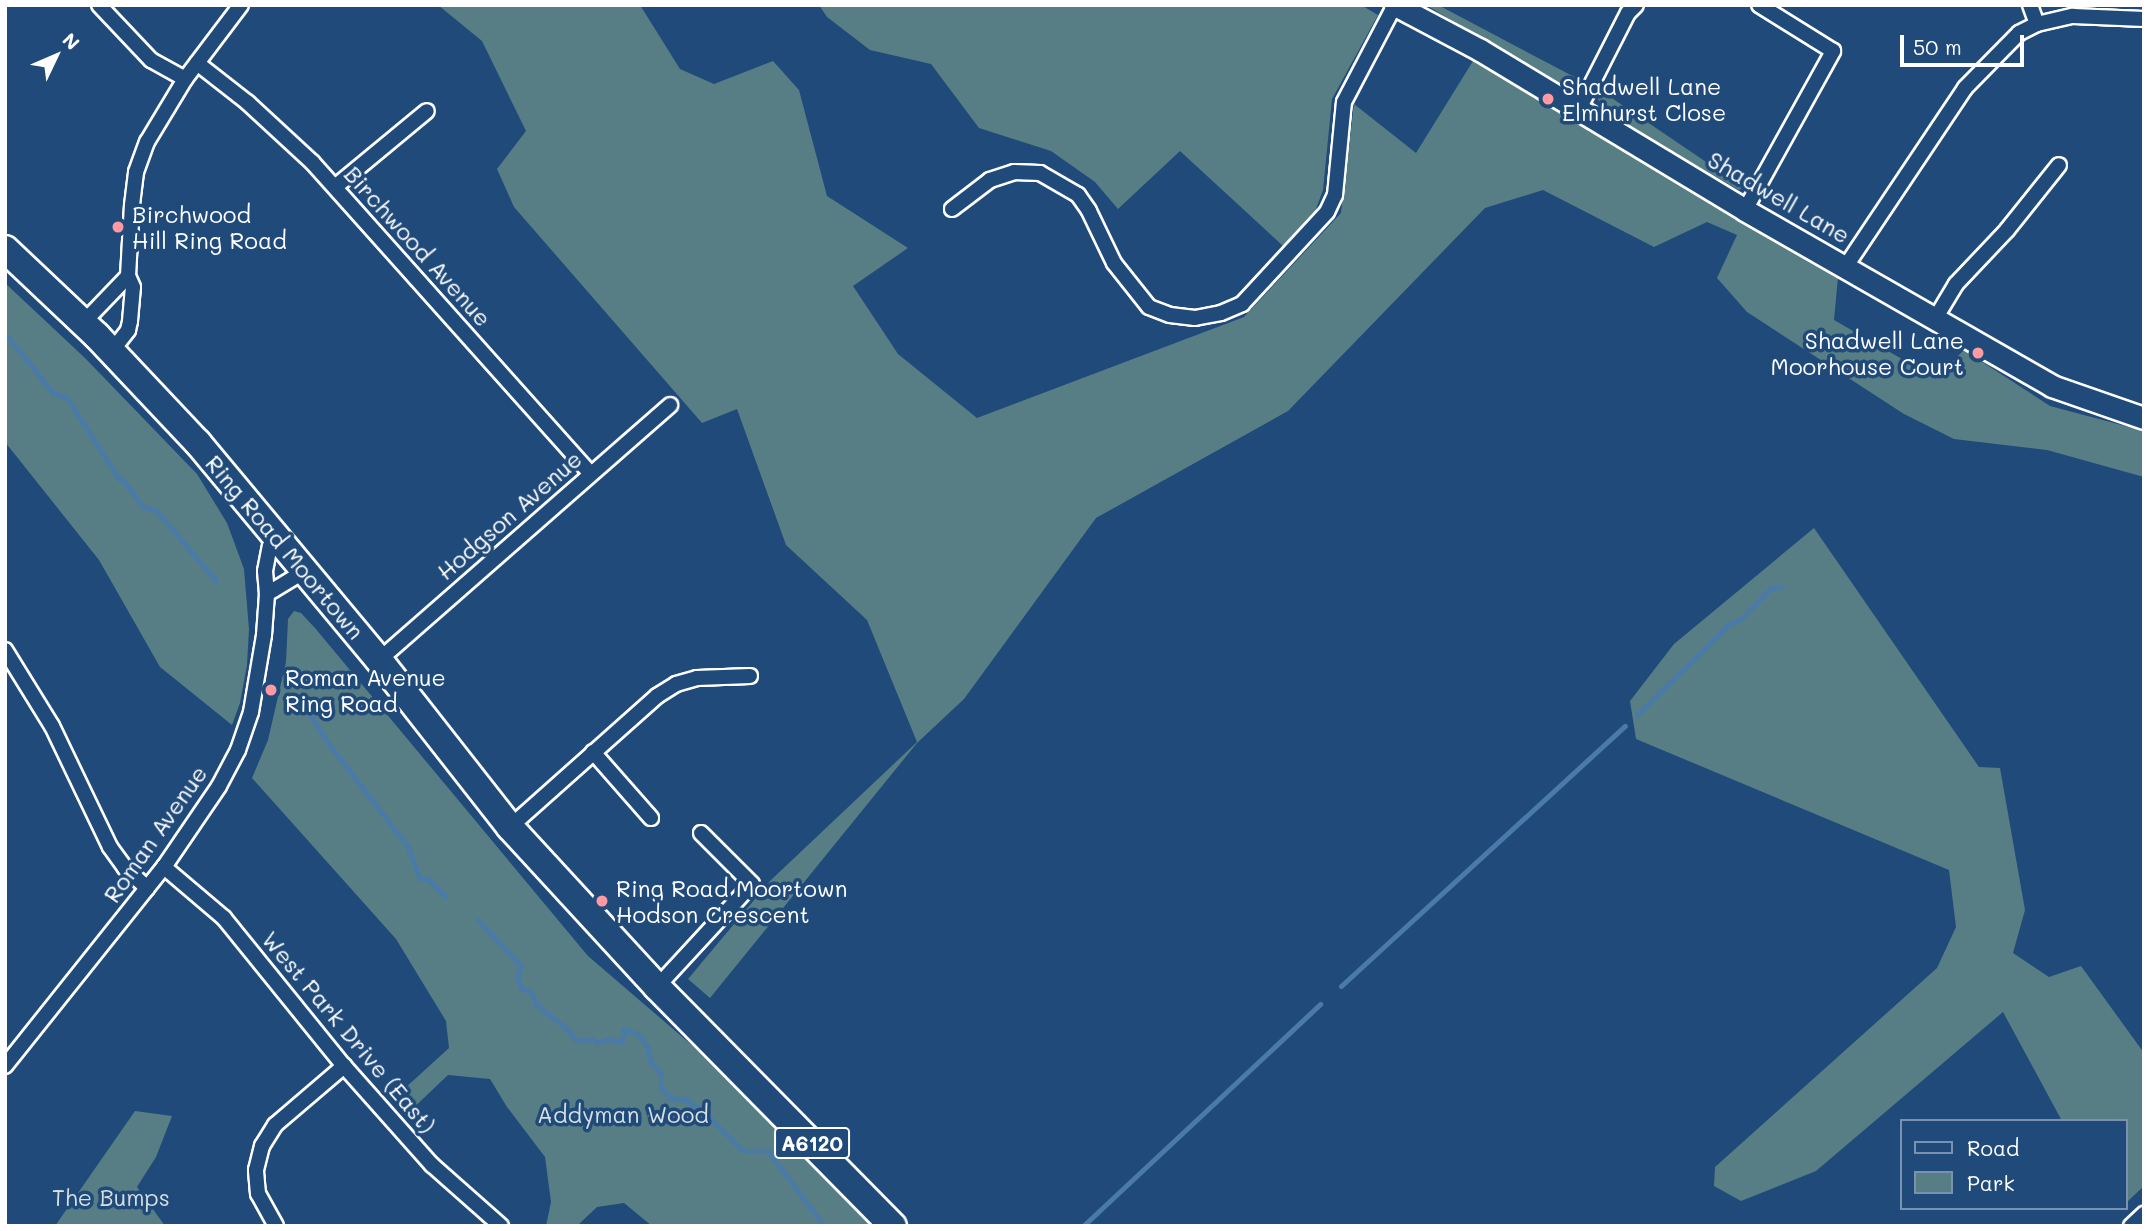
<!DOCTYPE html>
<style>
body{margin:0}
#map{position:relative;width:2149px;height:1231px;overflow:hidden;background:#1f4a7a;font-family:Mali,sans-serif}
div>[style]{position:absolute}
.green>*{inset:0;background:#577e85}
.stream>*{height:5px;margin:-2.5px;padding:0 2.5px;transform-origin:2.5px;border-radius:2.5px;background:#4a7aa7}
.roads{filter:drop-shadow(2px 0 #fff) drop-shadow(-2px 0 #fff) drop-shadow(0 2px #fff) drop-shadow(0 -2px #fff)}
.street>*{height:14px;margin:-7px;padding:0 7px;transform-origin:7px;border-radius:7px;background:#1f4a7a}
.secondary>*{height:21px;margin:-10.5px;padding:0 10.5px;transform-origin:10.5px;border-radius:10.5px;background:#1f4a7a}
.highway>*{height:26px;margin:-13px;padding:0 13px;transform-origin:13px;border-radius:13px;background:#1f4a7a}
.dots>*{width:19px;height:19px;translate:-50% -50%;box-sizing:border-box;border:4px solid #1f4a7a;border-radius:50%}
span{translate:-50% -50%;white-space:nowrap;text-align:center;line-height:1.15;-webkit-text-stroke:7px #1f4a7a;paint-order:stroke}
.shield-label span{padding:2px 5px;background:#1f4a7a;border:2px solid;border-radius:5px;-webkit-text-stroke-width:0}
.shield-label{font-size:21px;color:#fff;font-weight:700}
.poi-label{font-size:23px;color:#fff}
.left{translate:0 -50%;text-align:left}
.right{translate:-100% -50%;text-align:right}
.street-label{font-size:23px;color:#fff}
.park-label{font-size:23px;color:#d5dfe0}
.frame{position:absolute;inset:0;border:7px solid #fff;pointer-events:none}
.legend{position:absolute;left:1900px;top:1119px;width:228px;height:91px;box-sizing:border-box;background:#1f4a7a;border:2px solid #7992af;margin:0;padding:9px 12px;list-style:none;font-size:21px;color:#fff}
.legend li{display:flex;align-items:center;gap:14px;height:35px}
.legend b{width:35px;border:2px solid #7992af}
.north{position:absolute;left:21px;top:21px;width:70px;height:70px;-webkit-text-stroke:5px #1f4a7a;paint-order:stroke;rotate:46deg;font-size:19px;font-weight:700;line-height:28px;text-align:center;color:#fff}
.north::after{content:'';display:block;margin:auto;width:24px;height:32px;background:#fff;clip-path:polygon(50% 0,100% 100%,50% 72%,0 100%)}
.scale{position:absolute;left:1900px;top:35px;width:124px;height:32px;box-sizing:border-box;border:4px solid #fff;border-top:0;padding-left:9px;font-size:21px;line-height:24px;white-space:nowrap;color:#fff;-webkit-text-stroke:5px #1f4a7a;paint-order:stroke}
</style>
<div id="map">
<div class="green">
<div style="clip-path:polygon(438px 5px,640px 5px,680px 69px,714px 84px,773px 61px,799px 90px,827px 196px,908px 248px,853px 286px,898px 354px,977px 418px,1244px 317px,1341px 213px,1354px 104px,1416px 153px,1473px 61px,1838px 277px,1834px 320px,1935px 378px,1964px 350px,2050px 406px,2144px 431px,2144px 477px,2047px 450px,1954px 439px,1904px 414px,1747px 312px,1717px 278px,1737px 235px,1707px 222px,1654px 247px,1543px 190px,1485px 208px,1288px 411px,1096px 518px,964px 699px,917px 743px,710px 998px,688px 979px,771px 880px,917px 742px,867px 620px,786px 545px,737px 409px,702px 423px,514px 207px,497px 169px,526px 131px,482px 41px)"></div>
<div style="clip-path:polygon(819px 5px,1361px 5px,1378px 15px,1332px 99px,1323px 190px,1316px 209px,1283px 246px,1180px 151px,1118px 209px,1095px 182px,1051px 151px,979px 128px,931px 64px,870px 50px,827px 17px)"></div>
<div style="clip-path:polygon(1426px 5px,1438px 5px,1582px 81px,1573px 87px,1564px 87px)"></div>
<div style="clip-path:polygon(1600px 90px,1743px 187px,1739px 190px,1604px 112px,1598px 99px)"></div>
<div style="clip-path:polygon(5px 283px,85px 358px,197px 474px,227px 523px,244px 569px,249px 629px,247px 665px,240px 703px,232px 725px,160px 667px,99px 560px,5px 442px)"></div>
<div style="clip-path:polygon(1814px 528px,1979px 767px,2000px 768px,2025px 910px,2013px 953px,2049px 977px,2081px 966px,2144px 1053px,2144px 1186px,2126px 1203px,2126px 1121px,2062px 1121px,2003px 1012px,1816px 1171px,1741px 1201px,1714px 1186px,1715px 1167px,1937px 968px,1956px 927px,1949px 870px,1636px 739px,1630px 701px,1674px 644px)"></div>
<div style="clip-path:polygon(294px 611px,301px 613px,315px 628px,588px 956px,694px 1047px,877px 1226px,652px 1226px,624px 1203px,597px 1207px,577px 1226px,546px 1226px,551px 1202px,545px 1157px,507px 1107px,490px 1079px,448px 1075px,407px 1114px,393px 1099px,449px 1048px,446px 1021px,396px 939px,252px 778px,268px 740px,286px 662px,288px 619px)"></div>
<div style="clip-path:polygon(135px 1111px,172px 1116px,156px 1157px,137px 1187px,165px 1226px,55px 1226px)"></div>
</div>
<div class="stream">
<div style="left:5px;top:333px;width:77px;rotate:51.3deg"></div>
<div style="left:53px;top:393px;width:15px;rotate:20deg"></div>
<div style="left:67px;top:398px;width:96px;rotate:57.3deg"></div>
<div style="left:119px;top:479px;width:5px;rotate:22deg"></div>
<div style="left:124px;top:481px;width:32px;rotate:54deg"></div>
<div style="left:143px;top:507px;width:13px;rotate:13deg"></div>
<div style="left:156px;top:510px;width:93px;rotate:49.8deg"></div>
<div style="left:300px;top:699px;width:52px;rotate:57.5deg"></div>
<div style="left:328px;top:743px;width:131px;rotate:52.4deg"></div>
<div style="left:408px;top:847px;width:33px;rotate:70deg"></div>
<div style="left:419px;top:878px;width:9px;rotate:6deg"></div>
<div style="left:428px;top:879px;width:24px;rotate:45deg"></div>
<div style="left:1637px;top:715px;width:128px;rotate:-44.7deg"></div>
<div style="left:1728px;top:625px;width:14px;rotate:-25deg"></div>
<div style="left:1741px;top:619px;width:43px;rotate:-45.9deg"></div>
<div style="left:1771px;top:588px;width:10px;rotate:-6deg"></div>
<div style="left:478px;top:920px;width:63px;rotate:46.9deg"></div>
<div style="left:521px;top:966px;width:12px;rotate:110deg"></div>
<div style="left:517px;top:977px;width:12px;rotate:70deg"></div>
<div style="left:521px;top:988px;width:11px;rotate:22deg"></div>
<div style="left:531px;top:992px;width:13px;rotate:67deg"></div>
<div style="left:536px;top:1004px;width:41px;rotate:39.1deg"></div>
<div style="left:568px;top:1030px;width:14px;rotate:51deg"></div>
<div style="left:577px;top:1041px;width:16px;rotate:-7deg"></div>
<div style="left:593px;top:1039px;width:6px;rotate:45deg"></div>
<div style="left:597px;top:1043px;width:12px;rotate:-20deg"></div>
<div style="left:608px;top:1039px;width:14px;rotate:12deg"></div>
<div style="left:622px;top:1042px;width:13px;rotate:-81deg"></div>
<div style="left:624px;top:1029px;width:16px;rotate:22deg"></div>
<div style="left:639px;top:1035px;width:14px;rotate:54deg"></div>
<div style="left:647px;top:1046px;width:15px;rotate:79deg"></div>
<div style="left:650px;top:1061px;width:17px;rotate:50deg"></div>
<div style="left:661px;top:1074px;width:13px;rotate:90deg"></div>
<div style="left:661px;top:1087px;width:14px;rotate:51deg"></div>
<div style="left:670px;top:1098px;width:16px;rotate:7deg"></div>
<div style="left:686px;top:1100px;width:24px;rotate:35deg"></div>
<div style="left:706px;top:1114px;width:52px;rotate:45deg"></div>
<div style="left:743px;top:1151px;width:25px"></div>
<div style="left:768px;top:1151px;width:94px;rotate:53.3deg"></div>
<div style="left:1341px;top:986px;width:385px;rotate:-42.5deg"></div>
<div style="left:1083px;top:1226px;width:325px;rotate:-43.1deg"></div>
</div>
<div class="roads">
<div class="street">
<div style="left:99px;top:5px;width:76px;rotate:46.6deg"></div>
<div style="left:151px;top:60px;width:39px;rotate:29deg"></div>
<div style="left:2030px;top:5px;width:20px;rotate:70deg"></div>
<div style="left:197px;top:63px;width:65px;rotate:38.1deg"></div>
<div style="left:248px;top:103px;width:87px;rotate:42.7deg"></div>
<div style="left:312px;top:162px;width:417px;rotate:48.2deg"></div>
<div style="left:1579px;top:109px;width:108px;rotate:-63deg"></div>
<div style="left:1628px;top:13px;width:11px;rotate:-45deg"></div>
<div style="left:335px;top:187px;width:119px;rotate:-39.6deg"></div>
<div style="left:952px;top:209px;width:48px;rotate:-37.3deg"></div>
<div style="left:990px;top:180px;width:25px;rotate:-18deg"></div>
<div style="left:1014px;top:172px;width:26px;rotate:2deg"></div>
<div style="left:1040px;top:173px;width:44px;rotate:30.1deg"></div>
<div style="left:1078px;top:195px;width:19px;rotate:55deg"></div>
<div style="left:1089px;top:211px;width:58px;rotate:64.3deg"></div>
<div style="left:1114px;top:263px;width:56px;rotate:51.5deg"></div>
<div style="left:1149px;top:307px;width:22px;rotate:21deg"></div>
<div style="left:1170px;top:315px;width:25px;rotate:7deg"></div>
<div style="left:1195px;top:318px;width:26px;rotate:-11deg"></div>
<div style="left:1221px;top:313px;width:23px;rotate:-23deg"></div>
<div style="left:1242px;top:304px;width:125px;rotate:-47.3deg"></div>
<div style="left:1327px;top:212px;width:19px;rotate:-65deg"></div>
<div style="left:1335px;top:195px;width:93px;rotate:-84.5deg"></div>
<div style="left:1344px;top:102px;width:110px;rotate:-62.3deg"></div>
<div style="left:1745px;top:210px;width:182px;rotate:-61deg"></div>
<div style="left:1833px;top:51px;width:87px;rotate:-148.1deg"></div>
<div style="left:1846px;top:266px;width:214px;rotate:-56.2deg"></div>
<div style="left:1965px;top:88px;width:77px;rotate:-45.5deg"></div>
<div style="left:2019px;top:33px;width:20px;rotate:-27deg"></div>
<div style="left:2037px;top:24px;width:37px;rotate:-13deg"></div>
<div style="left:2073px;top:16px;width:71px;rotate:2.4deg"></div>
<div style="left:1935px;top:319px;width:41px;rotate:-59deg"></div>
<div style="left:1956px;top:284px;width:74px;rotate:-46.6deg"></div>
<div style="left:2007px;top:230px;width:83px;rotate:-51.3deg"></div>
<div style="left:83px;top:323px;width:65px;rotate:-46.2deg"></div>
<div style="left:111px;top:352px;width:28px;rotate:-52deg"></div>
<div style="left:128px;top:330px;width:9px;rotate:-77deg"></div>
<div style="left:130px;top:321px;width:34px;rotate:-85deg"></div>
<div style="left:133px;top:287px;width:12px;rotate:-114deg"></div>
<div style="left:128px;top:276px;width:71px;rotate:-86.8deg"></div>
<div style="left:132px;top:205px;width:33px;rotate:-83deg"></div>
<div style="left:136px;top:172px;width:32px;rotate:-70deg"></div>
<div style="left:147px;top:142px;width:74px;rotate:-58.9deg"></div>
<div style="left:185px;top:79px;width:93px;rotate:-52.9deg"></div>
<div style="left:267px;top:594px;width:44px;rotate:-31.2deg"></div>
<div style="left:5px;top:650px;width:89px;rotate:58.3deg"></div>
<div style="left:52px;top:726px;width:134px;rotate:64.4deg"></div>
<div style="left:110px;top:847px;width:26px;rotate:54deg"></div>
<div style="left:125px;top:868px;width:30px;rotate:42deg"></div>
<div style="left:379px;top:660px;width:387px;rotate:-41.2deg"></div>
<div style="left:593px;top:752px;width:88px;rotate:48.7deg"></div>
<div style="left:510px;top:827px;width:197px;rotate:-41.7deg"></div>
<div style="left:657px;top:696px;width:22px;rotate:-32deg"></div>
<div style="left:676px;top:684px;width:22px;rotate:-16deg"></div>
<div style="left:697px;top:678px;width:53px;rotate:-2.2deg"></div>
<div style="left:164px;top:867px;width:79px;rotate:40.4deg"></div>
<div style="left:224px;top:918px;width:191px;rotate:51deg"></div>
<div style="left:344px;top:1066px;width:132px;rotate:48.4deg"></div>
<div style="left:432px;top:1165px;width:92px;rotate:41.5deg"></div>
<div style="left:657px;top:987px;width:140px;rotate:-47.3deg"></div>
<div style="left:752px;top:884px;width:72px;rotate:-135deg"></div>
<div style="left:5px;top:1066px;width:255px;rotate:-51.4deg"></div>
<div style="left:164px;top:867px;width:98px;rotate:-55.8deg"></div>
<div style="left:219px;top:786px;width:41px;rotate:-62.2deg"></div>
<div style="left:238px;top:750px;width:40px;rotate:-71.1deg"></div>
<div style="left:251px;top:712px;width:78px;rotate:-80.4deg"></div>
<div style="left:264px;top:635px;width:41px;rotate:-85.8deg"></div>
<div style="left:267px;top:594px;width:23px;rotate:-95deg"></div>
<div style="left:265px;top:571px;width:25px;rotate:-79deg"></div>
<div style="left:270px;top:546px;width:11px;rotate:-56deg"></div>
<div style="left:276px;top:1226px;width:37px;rotate:-119deg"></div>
<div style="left:258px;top:1194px;width:24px;rotate:-95deg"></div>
<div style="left:256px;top:1170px;width:25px;rotate:-76deg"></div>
<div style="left:262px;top:1146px;width:25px;rotate:-58deg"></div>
<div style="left:275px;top:1125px;width:91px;rotate:-40.5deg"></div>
<div style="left:2131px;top:1226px;width:18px;rotate:-43deg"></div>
</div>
<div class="secondary">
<div style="left:1395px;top:5px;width:96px;rotate:27.9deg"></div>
<div style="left:1480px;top:50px;width:310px;rotate:31.1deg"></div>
<div style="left:1745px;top:210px;width:354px;rotate:29.8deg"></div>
<div style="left:2052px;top:386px;width:97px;rotate:19.2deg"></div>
</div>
<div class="highway">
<div style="left:5px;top:249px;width:127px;rotate:43.4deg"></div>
<div style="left:97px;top:336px;width:147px;rotate:46.7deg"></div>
<div style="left:198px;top:443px;width:283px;rotate:50.2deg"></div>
<div style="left:379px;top:660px;width:212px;rotate:51.9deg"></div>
<div style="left:510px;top:827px;width:217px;rotate:47.4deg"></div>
<div style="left:657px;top:987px;width:336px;rotate:45.4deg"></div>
</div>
</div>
<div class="dots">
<div style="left:1548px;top:99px;background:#ff9aa2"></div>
<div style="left:118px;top:227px;background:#ff9aa2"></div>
<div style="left:1978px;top:353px;background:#ff9aa2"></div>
<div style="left:271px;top:690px;background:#ff9aa2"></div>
<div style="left:602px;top:901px;background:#ff9aa2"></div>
</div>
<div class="shield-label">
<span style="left:812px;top:1143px">A6120</span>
</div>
<div class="poi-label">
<span class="left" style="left:1562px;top:99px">Shadwell Lane<br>Elmhurst Close</span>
<span class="left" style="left:132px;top:227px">Birchwood<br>Hill Ring Road</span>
<span class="right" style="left:1964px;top:353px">Shadwell Lane<br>Moorhouse Court</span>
<span class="left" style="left:285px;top:690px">Roman Avenue<br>Ring Road</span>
<span class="left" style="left:616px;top:901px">Ring Road Moortown<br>Hodson Crescent</span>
</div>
<div class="street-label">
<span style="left:1779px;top:197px;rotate:30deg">Shadwell Lane</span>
<span style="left:418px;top:246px;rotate:48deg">Birchwood Avenue</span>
<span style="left:509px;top:515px;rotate:-41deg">Hodgson Avenue</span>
<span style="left:285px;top:547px;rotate:50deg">Ring Road Moortown</span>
<span style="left:155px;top:834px;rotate:-55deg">Roman Avenue</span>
<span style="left:349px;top:1032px;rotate:50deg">West Park Drive (East)</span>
</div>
<div class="park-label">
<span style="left:623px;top:1114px">Addyman Wood</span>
<span style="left:111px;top:1197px">The Bumps</span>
</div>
<div class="frame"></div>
<ul class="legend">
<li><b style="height:9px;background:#1f4a7a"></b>Road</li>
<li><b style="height:19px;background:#577e85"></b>Park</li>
</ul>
<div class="north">N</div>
<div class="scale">50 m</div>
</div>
